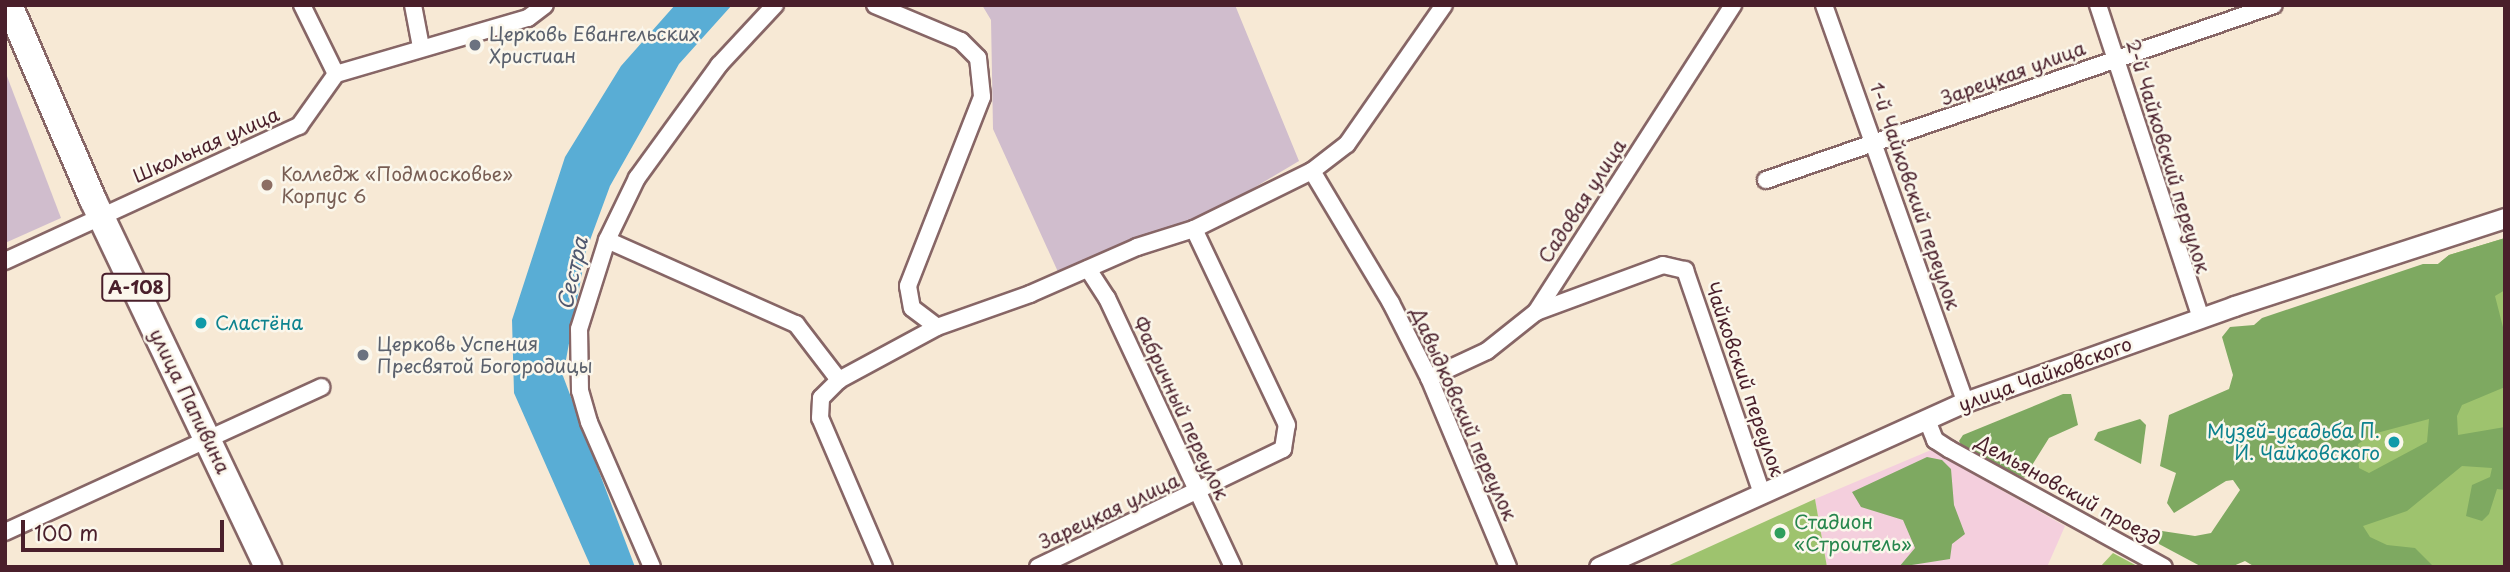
<!DOCTYPE html>
<meta charset="utf-8">
<style>
body{margin:0}
#map{position:relative;width:2510px;height:572px;overflow:hidden;background:#f7e9d5;font-family:"Playpen Sans",sans-serif}
div>[style]{position:absolute}
.built>*{inset:0;background:#f4cfdd}
.industrial>*{inset:0;background:#d0bdcd}
.green>*{inset:0;background:#9ec36e}
.forest>*{inset:0;background:#7ea961}
.water>*{inset:0;background:#59add5}
.roads{filter:drop-shadow(2px 0 #876666) drop-shadow(-2px 0 #876666) drop-shadow(0 2px #876666) drop-shadow(0 -2px #876666)}
.minor>*{height:16px;margin:-8px;padding:0 8px;transform-origin:8px;border-radius:8px;background:#fff}
.tertiary>*{height:19px;margin:-9.5px;padding:0 9.5px;transform-origin:9.5px;border-radius:9.5px;background:#fff}
.trunk>*{height:26px;margin:-13px;padding:0 13px;transform-origin:13px;border-radius:13px;background:#fff}
.dots>*{width:19px;height:19px;translate:-50% -50%;box-sizing:border-box;border:4px solid #fbf7ec;border-radius:50%}
span{translate:-50% -50%;white-space:nowrap;text-align:center;line-height:1.15;-webkit-text-stroke:5px #fbf7ec;paint-order:stroke}
.shield-label span{padding:2px 5px;background:#fbf7ec;border:2px solid;border-radius:5px;-webkit-text-stroke-width:0}
.shield-label{font-size:18px;color:#4a1f2b;font-weight:700}
.worship-label{font-size:19px;color:#5b616d}
.left{translate:0 -50%;text-align:left}
.street-label{font-size:19px;color:#4a1f2b}
.education-label{font-size:19px;color:#785e54}
.culture-label{font-size:19px;color:#0d838f}
.right{translate:-100% -50%;text-align:right}
.leisure-label{font-size:19px;color:#27864d}
.water-label{font-size:21px;color:#50586f;font-style:italic}
.frame{position:absolute;inset:0;border:7px solid #4a1f2b;pointer-events:none}
.scale{position:absolute;left:21px;top:520px;width:203px;height:32px;box-sizing:border-box;border:4px solid #4a1f2b;border-top:0;padding-left:9px;font-size:21px;line-height:24px;white-space:nowrap;color:#4a1f2b;-webkit-text-stroke:5px #fbf7ec;paint-order:stroke}
</style>
<div id="map">
<div class="built">
<div style="clip-path:polygon(1931px 450px,2065px 526px,2047px 567px,1827px 567px,1815px 499px)"></div>
</div>
<div class="industrial">
<div style="clip-path:polygon(982px 5px,1235px 5px,1299px 161px,1195px 223px,1059px 274px,993px 129px,991px 20px)"></div>
<div style="clip-path:polygon(5px 71px,61px 218px,5px 243px)"></div>
</div>
<div class="green">
<div style="clip-path:polygon(2505px 238px,2505px 567px,2305px 567px,2423px 264px,2438px 264px,2449px 255px)"></div>
<div style="clip-path:polygon(1815px 499px,1827px 567px,1665px 567px)"></div>
<div style="clip-path:polygon(2113px 553px,2139px 567px,2100px 567px)"></div>
</div>
<div class="forest">
<div style="clip-path:polygon(evenodd,2505px 238px,2505px 290px,2495px 296px,2505px 335px,2505px 387px,2462px 405px,2457px 416px,2458px 435px,2505px 427px,2505px 490px,2497px 489px,2489px 514px,2482px 521px,2466px 516px,2472px 485px,2490px 477px,2492px 468px,2462px 466px,2407px 511px,2363px 526px,2370px 537px,2387px 545px,2415px 548px,2434px 567px,2255px 567px,2245px 561px,2231px 567px,2202px 567px,2159px 544px,2157px 537px,2162px 531px,2195px 536px,2211px 533px,2240px 490px,2233px 480px,2226px 481px,2174px 513px,2167px 503px,2176px 473px,2160px 466px,2169px 415px,2229px 389px,2233px 375px,2222px 337px,2230px 327px,2254px 325px,2262px 318px,2423px 264px,2438px 264px,2449px 255px,2505px 238px,2429px 419px,2427px 442px,2369px 473px,2359px 468px,2358px 444px,2373px 434px,2429px 419px)"></div>
<div style="clip-path:polygon(2063px 394px,2071px 394px,2078px 425px,2049px 438px,2024px 478px,1963px 448px,1959px 441px,1963px 435px)"></div>
<div style="clip-path:polygon(2140px 419px,2146px 425px,2141px 464px,2094px 440px,2098px 432px)"></div>
<div style="clip-path:polygon(1927px 457px,1942px 460px,1951px 469px,1954px 505px,1965px 534px,1952px 544px,1950px 559px,1899px 567px,1915px 548px,1903px 520px,1861px 507px,1852px 492px)"></div>
</div>
<div class="water">
<div style="clip-path:polygon(675px 5px,732px 5px,679px 64px,610px 186px,586px 251px,563px 376px,635px 567px,591px 567px,514px 393px,512px 320px,565px 157px,621px 66px)"></div>
</div>
<div class="roads">
<div class="minor">
<div style="left:302px;top:5px;width:77px;rotate:63.8deg"></div>
<div style="left:413px;top:5px;width:43px;rotate:79.2deg"></div>
<div style="left:875px;top:5px;width:93px;rotate:22.7deg"></div>
<div style="left:961px;top:41px;width:24px;rotate:45deg"></div>
<div style="left:978px;top:58px;width:39px;rotate:84deg"></div>
<div style="left:982px;top:97px;width:203px;rotate:111.4deg"></div>
<div style="left:908px;top:286px;width:22px;rotate:80deg"></div>
<div style="left:912px;top:308px;width:31px;rotate:37deg"></div>
<div style="left:1824px;top:5px;width:421px;rotate:70.4deg"></div>
<div style="left:2098px;top:5px;width:330px;rotate:71.8deg"></div>
<div style="left:1312px;top:171px;width:154px;rotate:59.1deg"></div>
<div style="left:1391px;top:303px;width:84px;rotate:63.1deg"></div>
<div style="left:1429px;top:378px;width:205px;rotate:67.3deg"></div>
<div style="left:1766px;top:180px;width:537px;rotate:-19.01deg"></div>
<div style="left:607px;top:240px;width:207px;rotate:24deg"></div>
<div style="left:796px;top:324px;width:71px;rotate:52.5deg"></div>
<div style="left:5px;top:261px;width:324px;rotate:-24.7deg"></div>
<div style="left:299px;top:126px;width:64px;rotate:-54.6deg"></div>
<div style="left:336px;top:74px;width:200px;rotate:-16.3deg"></div>
<div style="left:528px;top:18px;width:21px;rotate:-37deg"></div>
<div style="left:1088px;top:269px;width:35px;rotate:57deg"></div>
<div style="left:1107px;top:298px;width:297px;rotate:64.9deg"></div>
<div style="left:1536px;top:312px;width:135px;rotate:-20.3deg"></div>
<div style="left:1663px;top:265px;width:23px;rotate:13deg"></div>
<div style="left:1685px;top:270px;width:236px;rotate:71deg"></div>
<div style="left:1429px;top:378px;width:64px;rotate:-25deg"></div>
<div style="left:1487px;top:351px;width:63px;rotate:-38.5deg"></div>
<div style="left:1536px;top:312px;width:365px;rotate:-57.3deg"></div>
<div style="left:1927px;top:420px;width:22px;rotate:68deg"></div>
<div style="left:1935px;top:440px;width:17px;rotate:33deg"></div>
<div style="left:1949px;top:449px;width:245px;rotate:28.8deg"></div>
<div style="left:5px;top:532px;width:348px;rotate:-24.6deg"></div>
<div style="left:652px;top:567px;width:158px;rotate:-113.5deg"></div>
<div style="left:589px;top:422px;width:32px;rotate:-106deg"></div>
<div style="left:580px;top:391px;width:62px;rotate:-90.9deg"></div>
<div style="left:579px;top:329px;width:93px;rotate:-72.5deg"></div>
<div style="left:607px;top:240px;width:69px;rotate:-64.2deg"></div>
<div style="left:637px;top:178px;width:140px;rotate:-54deg"></div>
<div style="left:719px;top:65px;width:82px;rotate:-47deg"></div>
<div style="left:884px;top:567px;width:162px;rotate:-113.2deg"></div>
<div style="left:820px;top:418px;width:20px;rotate:-87deg"></div>
<div style="left:821px;top:398px;width:25px;rotate:-45deg"></div>
<div style="left:839px;top:380px;width:111px;rotate:-28.4deg"></div>
<div style="left:937px;top:327px;width:99px;rotate:-19.5deg"></div>
<div style="left:1030px;top:294px;width:117px;rotate:-23.7deg"></div>
<div style="left:1137px;top:247px;width:60px;rotate:-17.5deg"></div>
<div style="left:1194px;top:229px;width:131px;rotate:-26.2deg"></div>
<div style="left:1312px;top:171px;width:44px;rotate:-37.6deg"></div>
<div style="left:1347px;top:144px;width:169px;rotate:-55.1deg"></div>
<div style="left:1038px;top:567px;width:272px;rotate:-25.7deg"></div>
<div style="left:1283px;top:449px;width:24px;rotate:-81deg"></div>
<div style="left:1287px;top:425px;width:217px;rotate:-115.4deg"></div>
</div>
<div class="tertiary">
<div style="left:1599px;top:567px;width:401px;rotate:-24.3deg"></div>
<div style="left:1965px;top:402px;width:286px;rotate:-19.6deg"></div>
<div style="left:2234px;top:306px;width:285px;rotate:-18deg"></div>
</div>
<div class="trunk">
<div style="left:9px;top:5px;width:212px;rotate:66.7deg"></div>
<div style="left:93px;top:200px;width:407px;rotate:64.5deg"></div>
</div>
</div>
<div class="dots">
<div style="left:475px;top:45px;background:#6b7280"></div>
<div style="left:267px;top:185px;background:#8d6e63"></div>
<div style="left:201px;top:323px;background:#0f9aa8"></div>
<div style="left:363px;top:355px;background:#6b7280"></div>
<div style="left:2394px;top:442px;background:#0f9aa8"></div>
<div style="left:1780px;top:533px;background:#2e9e5b"></div>
</div>
<div class="shield-label">
<span style="left:136px;top:287px">А-108</span>
</div>
<div class="worship-label">
<span class="left" style="left:489px;top:45px">Церковь Евангельских<br>Христиан</span>
<span class="left" style="left:377px;top:355px">Церковь Успения<br>Пресвятой Богородицы</span>
</div>
<div class="street-label">
<span style="left:2013px;top:73px;rotate:-20deg">Зарецкая улица</span>
<span style="left:206px;top:145px;rotate:-24deg">Школьная улица</span>
<span style="left:2168px;top:156px;rotate:73deg">2-й Чайковский переулок</span>
<span style="left:1915px;top:196px;rotate:71deg">1-й Чайковский переулок</span>
<span style="left:1582px;top:201px;rotate:-57deg">Садовая улица</span>
<span style="left:2045px;top:374px;rotate:-20deg">улица Чайковского</span>
<span style="left:1745px;top:379px;rotate:71deg">Чайковский переулок</span>
<span style="left:190px;top:401px;rotate:64deg">улица Папивина</span>
<span style="left:1181px;top:408px;rotate:65deg">Фабричный переулок</span>
<span style="left:1464px;top:414px;rotate:66deg">Давыдковский переулок</span>
<span style="left:2068px;top:490px;rotate:29deg">Демьяновский проезд</span>
<span style="left:1109px;top:511px;rotate:-25deg">Зарецкая улица</span>
</div>
<div class="education-label">
<span class="left" style="left:281px;top:185px">Колледж «Подмосковье»<br>Корпус 6</span>
</div>
<div class="culture-label">
<span class="left" style="left:215px;top:323px">Сластёна</span>
<span class="right" style="left:2380px;top:442px">Музей-усадьба П.<br>И. Чайковского</span>
</div>
<div class="leisure-label">
<span class="left" style="left:1794px;top:533px">Стадион<br>«Строитель»</span>
</div>
<div class="water-label">
<span style="left:571px;top:273px;rotate:-77deg">Сестра</span>
</div>
<div class="frame"></div>
<div class="scale">100 m</div>
</div>
